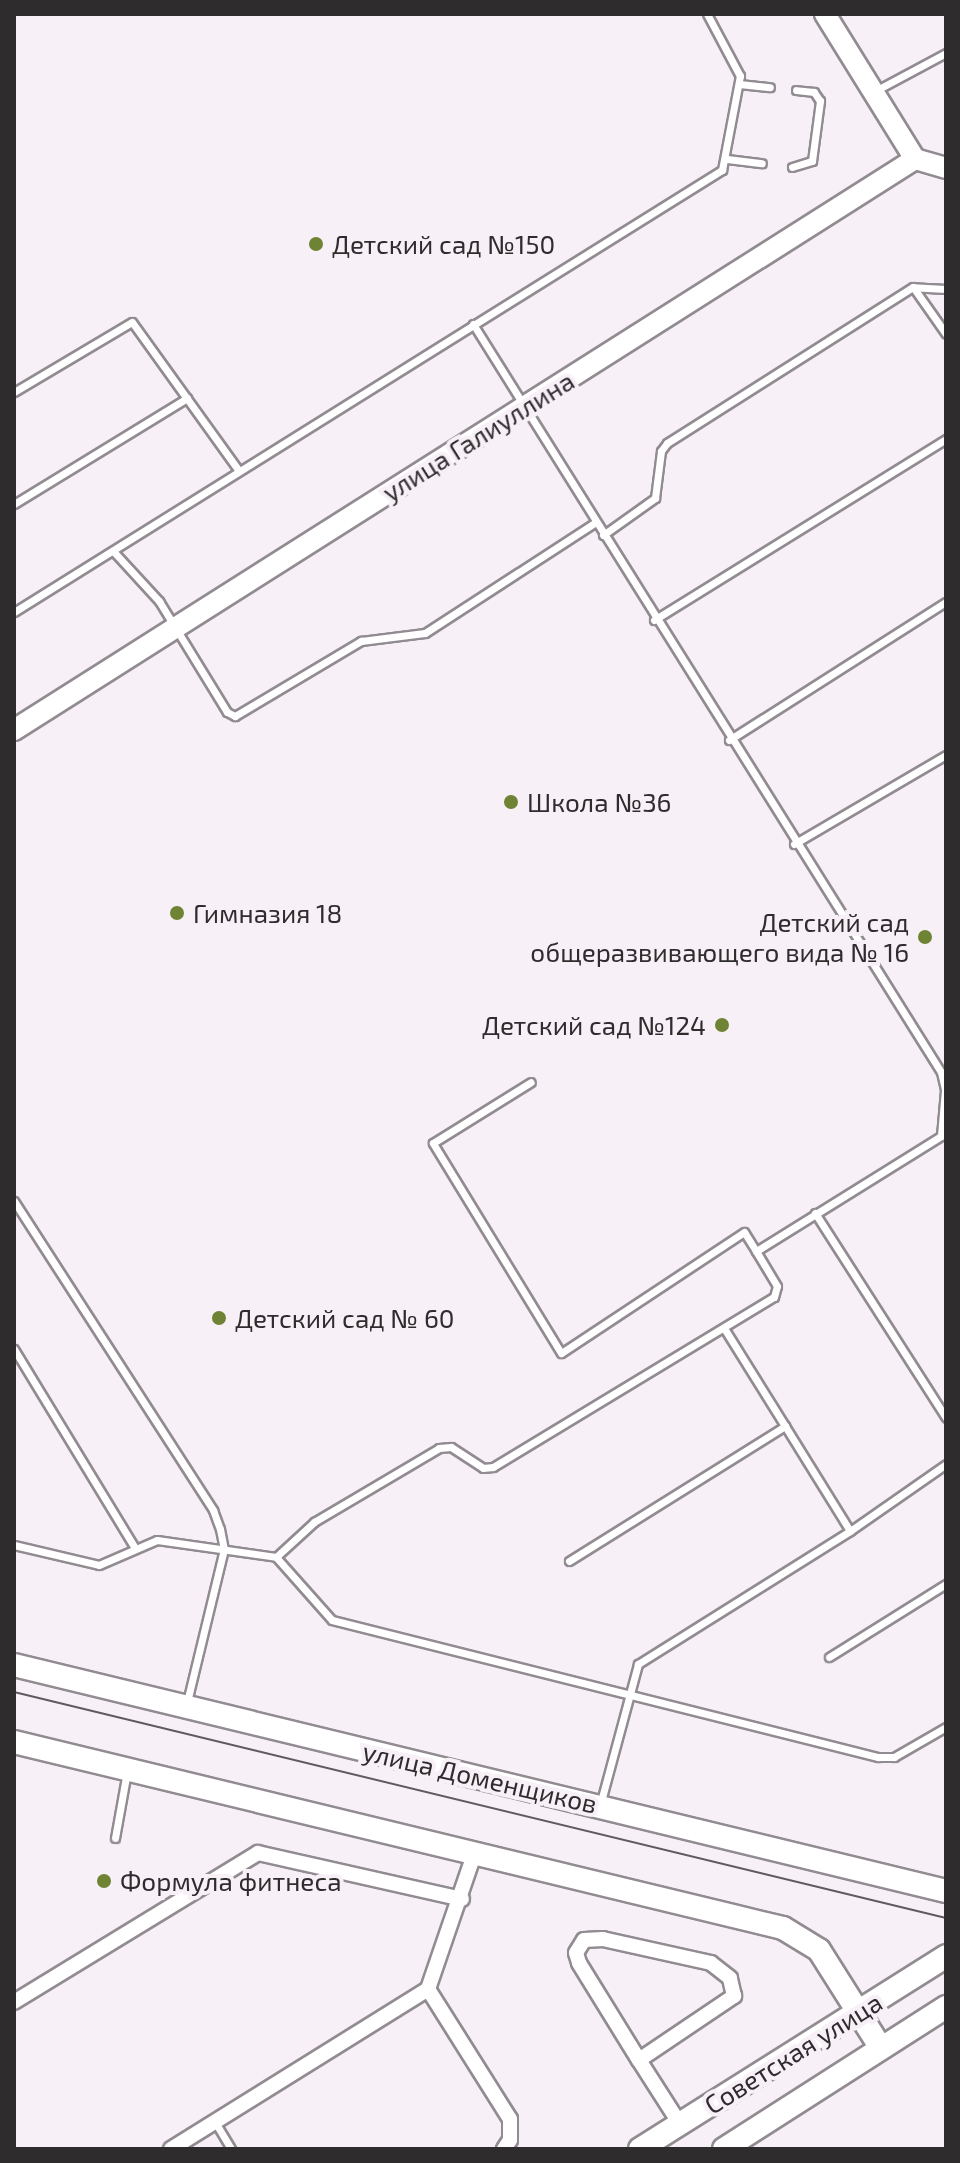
<!DOCTYPE html>
<meta charset="utf-8">
<style>
body{margin:0}
#map{position:relative;width:960px;height:2163px;overflow:hidden;background:#f8f0f7;font-family:"Exo 2",sans-serif}
div>[style]{position:absolute}
.roads{filter:drop-shadow(2px 0 #928b91) drop-shadow(-2px 0 #928b91) drop-shadow(0 2px #928b91) drop-shadow(0 -2px #928b91)}
.lane>*{height:7px;margin:-3.5px;padding:0 3.5px;transform-origin:3.5px;border-radius:3.5px;background:#fff}
.street>*{height:14px;margin:-7px;padding:0 7px;transform-origin:7px;border-radius:7px;background:#fff}
.secondary>*{height:20px;margin:-10px;padding:0 10px;transform-origin:10px;border-radius:10px;background:#fff}
.primary>*{height:22px;margin:-11px;padding:0 11px;transform-origin:11px;border-radius:11px;background:#fff}
.tram>*{height:2px;margin:-1px;padding:0 1px;transform-origin:1px;border-radius:1px;background:#5e5a5d}
.dots>*{width:22px;height:22px;translate:-50% -50%;box-sizing:border-box;border:4px solid #f8f0f7;border-radius:50%}
span{translate:-50% -50%;white-space:nowrap;text-align:center;line-height:1.15;-webkit-text-stroke:8px #f8f0f7;paint-order:stroke}
.poi-label{font-size:26px;color:#2f2c2e}
.left{translate:0 -50%;text-align:left}
.right{translate:-100% -50%;text-align:right}
.street-label{font-size:26px;color:#2f2c2e}
.frame{position:absolute;inset:0;border:16px solid #2f2c2e;pointer-events:none}
</style>
<div id="map">
<div class="roads">
<div class="lane">
<div style="left:739px;top:84px;width:31px;rotate:6deg"></div>
<div style="left:875px;top:91px;width:81px;rotate:-28.2deg"></div>
<div style="left:727px;top:159px;width:35px;rotate:7deg"></div>
<div style="left:792px;top:167px;width:21px;rotate:-17deg"></div>
<div style="left:812px;top:161px;width:61px;rotate:-82.4deg"></div>
<div style="left:820px;top:101px;width:11px;rotate:-124deg"></div>
<div style="left:814px;top:92px;width:18px;rotate:-174deg"></div>
<div style="left:946px;top:289px;width:33px;rotate:-177deg"></div>
<div style="left:913px;top:287px;width:57px;rotate:54.9deg"></div>
<div style="left:473px;top:324px;width:882px;rotate:57.97deg"></div>
<div style="left:941px;top:1072px;width:18px;rotate:77deg"></div>
<div style="left:945px;top:1090px;width:46px;rotate:95deg"></div>
<div style="left:941px;top:1136px;width:218px;rotate:148.1deg"></div>
<div style="left:756px;top:1251px;width:22px;rotate:-122deg"></div>
<div style="left:744px;top:1232px;width:219px;rotate:146.5deg"></div>
<div style="left:561px;top:1353px;width:246px;rotate:-121.4deg"></div>
<div style="left:433px;top:1143px;width:115px;rotate:-31.9deg"></div>
<div style="left:14px;top:392px;width:137px;rotate:-30.7deg"></div>
<div style="left:132px;top:322px;width:183px;rotate:54.3deg"></div>
<div style="left:14px;top:504px;width:203px;rotate:-31.5deg"></div>
<div style="left:603px;top:535px;width:64px;rotate:-35.4deg"></div>
<div style="left:655px;top:498px;width:47px;rotate:-82.7deg"></div>
<div style="left:661px;top:451px;width:10px;rotate:-53deg"></div>
<div style="left:667px;top:443px;width:291px;rotate:-32.4deg"></div>
<div style="left:114px;top:552px;width:67px;rotate:47.4deg"></div>
<div style="left:159px;top:601px;width:130px;rotate:58.5deg"></div>
<div style="left:227px;top:712px;width:9px;rotate:27deg"></div>
<div style="left:235px;top:716px;width:147px;rotate:-30.8deg"></div>
<div style="left:361px;top:641px;width:64px;rotate:-7.1deg"></div>
<div style="left:425px;top:633px;width:204px;rotate:-33deg"></div>
<div style="left:14px;top:612px;width:835px;rotate:-31.98deg"></div>
<div style="left:722px;top:170px;width:96px;rotate:-79.2deg"></div>
<div style="left:740px;top:76px;width:70px;rotate:-118deg"></div>
<div style="left:654px;top:620px;width:344px;rotate:-31.8deg"></div>
<div style="left:729px;top:740px;width:257px;rotate:-32.5deg"></div>
<div style="left:794px;top:844px;width:176px;rotate:-30.4deg"></div>
<div style="left:14px;top:1201px;width:368px;rotate:57.2deg"></div>
<div style="left:213px;top:1510px;width:20px;rotate:70deg"></div>
<div style="left:220px;top:1529px;width:20px;rotate:79deg"></div>
<div style="left:224px;top:1549px;width:157px;rotate:103.6deg"></div>
<div style="left:815px;top:1213px;width:243px;rotate:57.4deg"></div>
<div style="left:724px;top:1328px;width:115px;rotate:58.1deg"></div>
<div style="left:14px;top:1349px;width:233px;rotate:58.7deg"></div>
<div style="left:14px;top:1545px;width:87px;rotate:13.2deg"></div>
<div style="left:99px;top:1565px;width:63px;rotate:-23.3deg"></div>
<div style="left:157px;top:1540px;width:120px;rotate:8.1deg"></div>
<div style="left:276px;top:1557px;width:84px;rotate:48.4deg"></div>
<div style="left:332px;top:1620px;width:563px;rotate:14.09deg"></div>
<div style="left:878px;top:1757px;width:16px"></div>
<div style="left:894px;top:1757px;width:60px;rotate:-30deg"></div>
<div style="left:276px;top:1557px;width:52px;rotate:-42.6deg"></div>
<div style="left:314px;top:1522px;width:145px;rotate:-30.6deg"></div>
<div style="left:439px;top:1448px;width:12px;rotate:-5deg"></div>
<div style="left:451px;top:1447px;width:38px;rotate:33deg"></div>
<div style="left:483px;top:1468px;width:10px;rotate:-6deg"></div>
<div style="left:493px;top:1467px;width:328px;rotate:-31.2deg"></div>
<div style="left:774px;top:1297px;width:11px;rotate:-75deg"></div>
<div style="left:777px;top:1286px;width:41px;rotate:-121deg"></div>
<div style="left:569px;top:1561px;width:255px;rotate:-32deg"></div>
<div style="left:785px;top:1426px;width:123px;rotate:58.2deg"></div>
<div style="left:829px;top:1657px;width:138px;rotate:-32deg"></div>
<div style="left:600px;top:1805px;width:146px;rotate:-74.9deg"></div>
<div style="left:638px;top:1664px;width:250px;rotate:-32.1deg"></div>
<div style="left:850px;top:1531px;width:117px;rotate:-34.9deg"></div>
<div style="left:115px;top:1838px;width:68px;rotate:-79.8deg"></div>
<div style="left:215px;top:2122px;width:31px;rotate:59deg"></div>
</div>
<div class="street">
<div style="left:428px;top:1989px;width:154px;rotate:57.8deg"></div>
<div style="left:510px;top:2119px;width:21px;rotate:90deg"></div>
<div style="left:510px;top:2140px;width:11px;rotate:124deg"></div>
<div style="left:14px;top:2002px;width:286px;rotate:-31.4deg"></div>
<div style="left:258px;top:1853px;width:209px;rotate:12.7deg"></div>
<div style="left:639px;top:2060px;width:115px;rotate:-34deg"></div>
<div style="left:734px;top:1996px;width:18px;rotate:-103deg"></div>
<div style="left:730px;top:1978px;width:24px;rotate:-142deg"></div>
<div style="left:711px;top:1963px;width:111px;rotate:-167.5deg"></div>
<div style="left:603px;top:1939px;width:19px;rotate:177deg"></div>
<div style="left:584px;top:1940px;width:15px;rotate:122deg"></div>
<div style="left:576px;top:1953px;width:10px;rotate:73deg"></div>
<div style="left:579px;top:1963px;width:114px;rotate:58.3deg"></div>
<div style="left:639px;top:2060px;width:76px;rotate:57.4deg"></div>
<div style="left:171px;top:2149px;width:303px;rotate:-31.9deg"></div>
<div style="left:428px;top:1989px;width:142px;rotate:-71.1deg"></div>
</div>
<div class="secondary">
<div style="left:825px;top:14px;width:171px;rotate:58.2deg"></div>
<div style="left:14px;top:730px;width:1067px;rotate:-32.36deg"></div>
<div style="left:915px;top:159px;width:32px;rotate:16deg"></div>
</div>
<div class="primary">
<div style="left:14px;top:1665px;width:959px;rotate:13.63deg"></div>
<div style="left:14px;top:1742px;width:791px;rotate:13.6deg"></div>
<div style="left:783px;top:1928px;width:42px;rotate:31.4deg"></div>
<div style="left:819px;top:1950px;width:116px;rotate:57.7deg"></div>
<div style="left:640px;top:2149px;width:362px;rotate:-32.2deg"></div>
<div style="left:724px;top:2149px;width:264px;rotate:-32.6deg"></div>
</div>
</div>
<div class="tram">
<div style="left:14px;top:1692px;width:959px;rotate:13.63deg"></div>
</div>
<div class="dots">
<div style="left:316px;top:244px;background:#6e8334"></div>
<div style="left:511px;top:802px;background:#6e8334"></div>
<div style="left:177px;top:913px;background:#6e8334"></div>
<div style="left:925px;top:937px;background:#6e8334"></div>
<div style="left:722px;top:1025px;background:#6e8334"></div>
<div style="left:219px;top:1318px;background:#6e8334"></div>
<div style="left:104px;top:1881px;background:#6e8334"></div>
</div>
<div class="poi-label">
<span class="left" style="left:332px;top:244px">Детский сад №150</span>
<span class="left" style="left:527px;top:802px">Школа №36</span>
<span class="left" style="left:193px;top:913px">Гимназия 18</span>
<span class="right" style="left:909px;top:937px">Детский сад<br>общеразвивающего вида № 16</span>
<span class="right" style="left:706px;top:1025px">Детский сад №124</span>
<span class="left" style="left:235px;top:1318px">Детский сад № 60</span>
<span class="left" style="left:120px;top:1881px">Формула фитнеса</span>
</div>
<div class="street-label">
<span style="left:478px;top:436px;rotate:-32deg">улица Галиуллина</span>
<span style="left:480px;top:1777px;rotate:13deg">улица Доменщиков</span>
<span style="left:793px;top:2053px;rotate:-32deg">Советская улица</span>
</div>
<div class="frame"></div>
</div>
